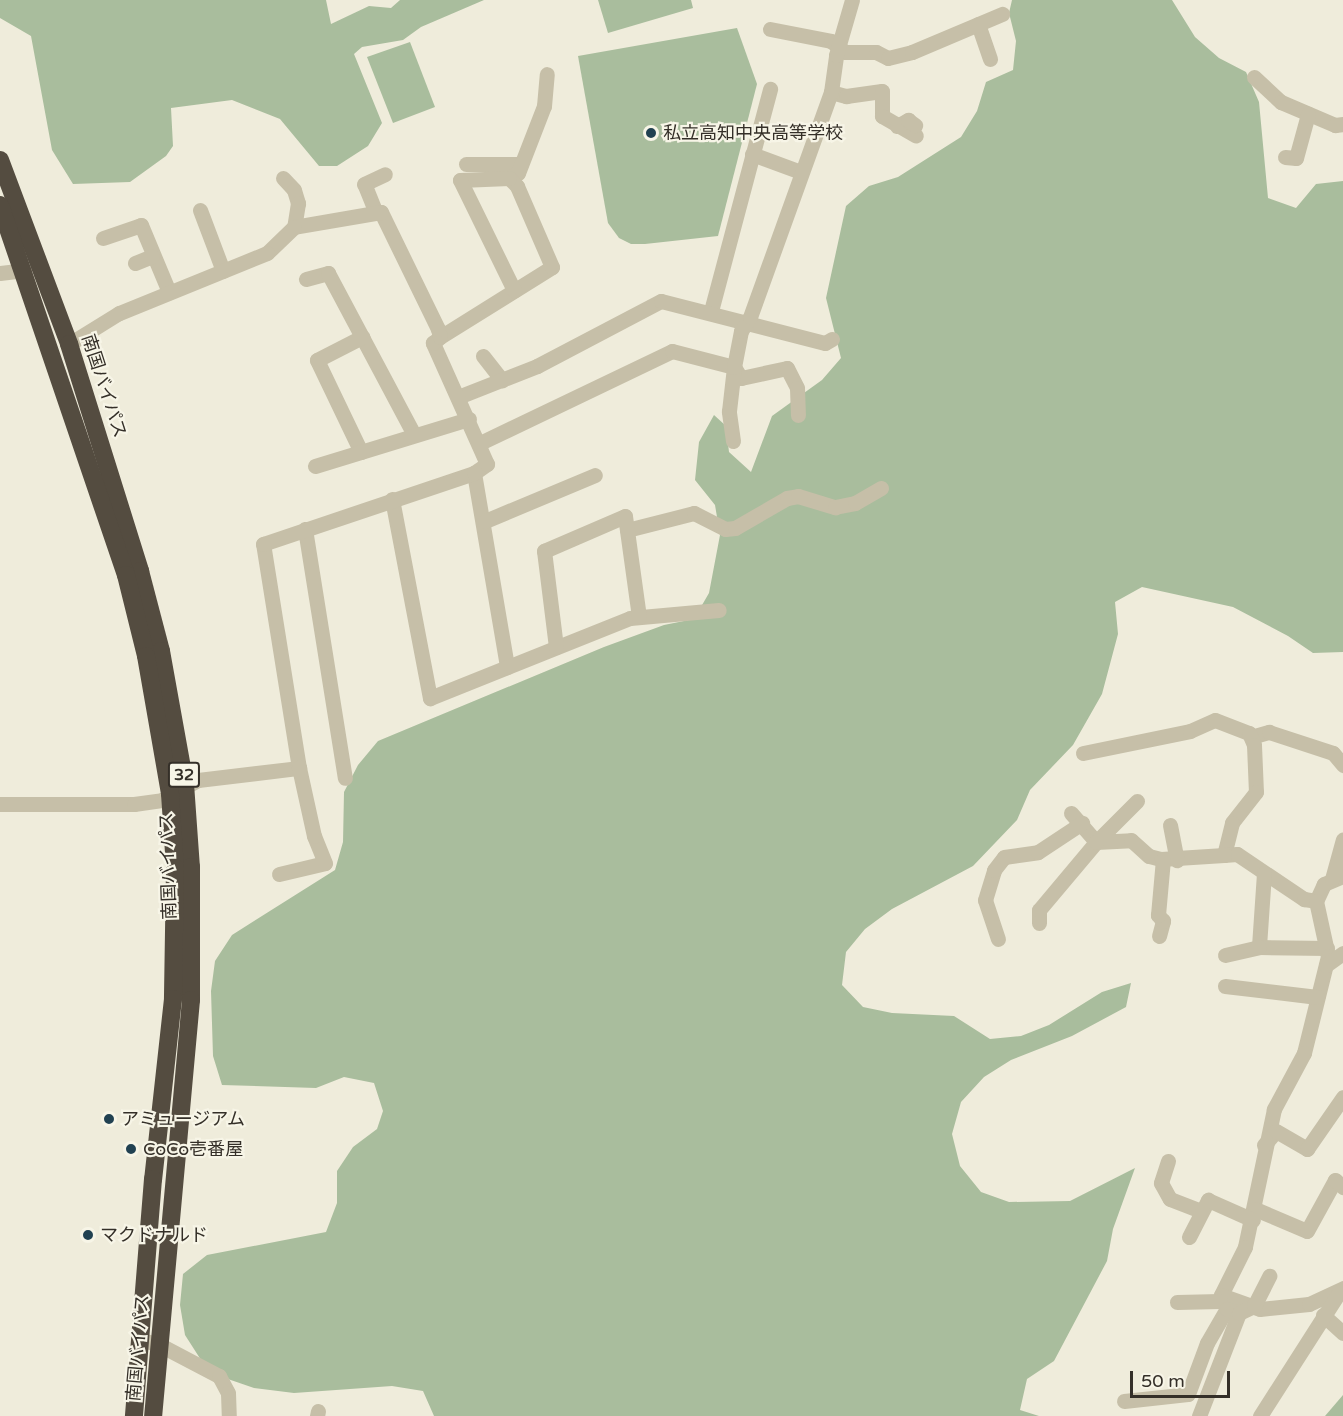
<!DOCTYPE html>
<meta charset="utf-8">
<style>
body{margin:0}
#map{position:relative;width:1343px;height:1416px;overflow:hidden;background:#efecdb;font-family:"Varela Round","Noto Sans JP",sans-serif}
div>[style]{position:absolute}
.green>*{inset:0;background:#a9bd9d}
.minor>*{height:15px;margin:-7.5px;padding:0 7.5px;transform-origin:7.5px;border-radius:7.5px;background:#c6bfa8}
.highway>*{height:18px;margin:-9px;padding:0 9px;transform-origin:9px;border-radius:9px;background:#544c40}
.dots>*{width:16px;height:16px;translate:-50% -50%;box-sizing:border-box;border:3px solid #f7f5e7;border-radius:50%}
span{translate:-50% -50%;white-space:nowrap;text-align:center;line-height:1.15;-webkit-text-stroke:4.5px #f7f5e7;paint-order:stroke}
.shield-label span{padding:2px 4px;background:#f7f5e7;border:2px solid;border-radius:4px;-webkit-text-stroke-width:0}
.shield-label{font-size:16px;color:#342f28;font-weight:700}
.poi-label{font-size:18px;color:#342f28}
.left{translate:0 -50%;text-align:left}
.street-label{font-size:18px;color:#342f28}
.scale{position:absolute;left:1130px;top:1371px;width:100px;height:27px;box-sizing:border-box;border:3px solid #342f28;border-top:0;padding-left:8px;font-size:18px;line-height:21px;white-space:nowrap;color:#342f28;-webkit-text-stroke:4px #f7f5e7;paint-order:stroke}
</style>
<div id="map">
<div class="green">
<div style="clip-path:polygon(0 0,326px 0,331px 24px,369px 6px,391px 8px,400px 0,484px 0,421px 27px,403px 40px,362px 47px,354px 54px,382px 123px,368px 146px,337px 166px,319px 166px,280px 119px,232px 100px,171px 108px,173px 146px,166px 156px,130px 182px,73px 184px,52px 150px,31px 36px,0 18px)"></div>
<div style="clip-path:polygon(598px 0,691px 0,693px 8px,608px 33px)"></div>
<div style="clip-path:polygon(1012px 0,1172px 0,1195px 37px,1219px 58px,1246px 72px,1259px 102px,1268px 198px,1296px 208px,1316px 184px,1343px 181px,1343px 652px,1313px 653px,1288px 636px,1233px 607px,1142px 587px,1115px 602px,1118px 634px,1102px 694px,1073px 745px,1030px 790px,1017px 820px,973px 866px,892px 909px,865px 929px,846px 952px,842px 985px,863px 1007px,892px 1013px,954px 1016px,990px 1039px,1021px 1036px,1049px 1025px,1102px 992px,1131px 983px,1126px 1007px,1072px 1036px,1011px 1060px,984px 1077px,961px 1102px,952px 1134px,960px 1166px,981px 1192px,1009px 1202px,1070px 1201px,1135px 1168px,1113px 1229px,1107px 1261px,1054px 1361px,1027px 1379px,1020px 1410px,1039px 1416px,434px 1416px,423px 1391px,392px 1386px,294px 1393px,254px 1388px,225px 1378px,201px 1360px,185px 1335px,180px 1305px,183px 1274px,207px 1255px,326px 1232px,337px 1203px,337px 1171px,353px 1147px,377px 1129px,383px 1111px,374px 1083px,344px 1077px,316px 1088px,222px 1085px,213px 1056px,211px 991px,215px 961px,232px 935px,335px 870px,343px 842px,344px 792px,358px 765px,378px 741px,604px 647px,664px 625px,694px 619px,709px 593px,720px 535px,715px 505px,695px 480px,699px 442px,714px 415px,726px 426px,729px 452px,751px 472px,772px 416px,822px 380px,841px 358px,826px 298px,846px 206px,869px 186px,898px 177px,961px 137px,977px 111px,986px 82px,1013px 70px,1016px 41px,1009px 13px)"></div>
<div style="clip-path:polygon(737px 28px,757px 84px,718px 236px,645px 244px,631px 244px,619px 238px,608px 223px,578px 56px)"></div>
<div style="clip-path:polygon(410px 42px,435px 107px,393px 123px,367px 57px)"></div>
<div style="clip-path:polygon(1343px 1395px,1343px 1416px,1325px 1416px)"></div>
</div>
<div class="minor">
<div style="left:978px;top:24px;width:37px;rotate:71deg"></div>
<div style="left:770px;top:29px;width:62px;rotate:11.1deg"></div>
<div style="left:831px;top:41px;width:18px;rotate:38deg"></div>
<div style="left:845px;top:52px;width:31px"></div>
<div style="left:876px;top:52px;width:13px;rotate:27deg"></div>
<div style="left:888px;top:58px;width:25px;rotate:-14deg"></div>
<div style="left:912px;top:52px;width:98px;rotate:-22.9deg"></div>
<div style="left:1254px;top:77px;width:37px;rotate:43deg"></div>
<div style="left:1281px;top:102px;width:59px;rotate:23.1deg"></div>
<div style="left:1335px;top:125px;width:8px;rotate:-7deg"></div>
<div style="left:831px;top:92px;width:16px;rotate:15deg"></div>
<div style="left:846px;top:96px;width:36px;rotate:-8deg"></div>
<div style="left:882px;top:91px;width:25px;rotate:90deg"></div>
<div style="left:882px;top:116px;width:39px;rotate:30deg"></div>
<div style="left:897px;top:126px;width:13px;rotate:-29deg"></div>
<div style="left:908px;top:120px;width:9px;rotate:36deg"></div>
<div style="left:752px;top:154px;width:52px;rotate:20.2deg"></div>
<div style="left:1285px;top:157px;width:11px;rotate:5deg"></div>
<div style="left:1296px;top:158px;width:46px;rotate:-74.7deg"></div>
<div style="left:466px;top:164px;width:55px"></div>
<div style="left:283px;top:178px;width:16px;rotate:47deg"></div>
<div style="left:294px;top:190px;width:14px;rotate:73deg"></div>
<div style="left:298px;top:203px;width:24px;rotate:99deg"></div>
<div style="left:509px;top:178px;width:10px;rotate:-29deg"></div>
<div style="left:518px;top:173px;width:72px;rotate:-68.8deg"></div>
<div style="left:544px;top:106px;width:32px;rotate:-85deg"></div>
<div style="left:200px;top:210px;width:65px;rotate:69.3deg"></div>
<div style="left:376px;top:213px;width:31px;rotate:-112deg"></div>
<div style="left:364px;top:184px;width:23px;rotate:-25deg"></div>
<div style="left:103px;top:238px;width:40px;rotate:-18.9deg"></div>
<div style="left:141px;top:225px;width:73px;rotate:67.3deg"></div>
<div style="left:135px;top:263px;width:18px;rotate:-22deg"></div>
<div style="left:0;top:273px;width:24px;rotate:-7deg"></div>
<div style="left:306px;top:279px;width:23px;rotate:-15deg"></div>
<div style="left:328px;top:273px;width:183px;rotate:62deg"></div>
<div style="left:711px;top:311px;width:230px;rotate:-75.1deg"></div>
<div style="left:440px;top:337px;width:132px;rotate:-32deg"></div>
<div style="left:552px;top:267px;width:88px;rotate:-113.4deg"></div>
<div style="left:517px;top:186px;width:11px;rotate:-135deg"></div>
<div style="left:509px;top:178px;width:49px;rotate:177.7deg"></div>
<div style="left:460px;top:180px;width:123px;rotate:63.9deg"></div>
<div style="left:483px;top:356px;width:31px;rotate:52deg"></div>
<div style="left:734px;top:367px;width:13px;rotate:58deg"></div>
<div style="left:741px;top:378px;width:47px;rotate:-12.3deg"></div>
<div style="left:787px;top:368px;width:22px;rotate:63deg"></div>
<div style="left:797px;top:388px;width:27px;rotate:88deg"></div>
<div style="left:458px;top:397px;width:85px;rotate:-21.4deg"></div>
<div style="left:537px;top:366px;width:140px;rotate:-27.7deg"></div>
<div style="left:661px;top:301px;width:169px;rotate:14.4deg"></div>
<div style="left:825px;top:343px;width:8px;rotate:-30deg"></div>
<div style="left:733px;top:441px;width:30px;rotate:-98deg"></div>
<div style="left:729px;top:411px;width:44px;rotate:-83.5deg"></div>
<div style="left:480px;top:443px;width:213px;rotate:-25.6deg"></div>
<div style="left:672px;top:351px;width:64px;rotate:14.5deg"></div>
<div style="left:734px;top:367px;width:37px;rotate:-79deg"></div>
<div style="left:741px;top:331px;width:17px;rotate:-57deg"></div>
<div style="left:750px;top:317px;width:239px;rotate:-70.2deg"></div>
<div style="left:831px;top:92px;width:37px;rotate:-82deg"></div>
<div style="left:836px;top:55px;width:57px;rotate:-73.8deg"></div>
<div style="left:361px;top:452px;width:102px;rotate:-115.6deg"></div>
<div style="left:317px;top:360px;width:51px;rotate:-27.1deg"></div>
<div style="left:315px;top:466px;width:161px;rotate:-17deg"></div>
<div style="left:474px;top:473px;width:197px;rotate:80.3deg"></div>
<div style="left:392px;top:499px;width:203px;rotate:79.2deg"></div>
<div style="left:430px;top:698px;width:215px;rotate:-21.8deg"></div>
<div style="left:630px;top:618px;width:89px;rotate:-5.1deg"></div>
<div style="left:485px;top:521px;width:119px;rotate:-22.7deg"></div>
<div style="left:305px;top:529px;width:252px;rotate:80.9deg"></div>
<div style="left:627px;top:530px;width:69px;rotate:-14.2deg"></div>
<div style="left:694px;top:513px;width:35px;rotate:27deg"></div>
<div style="left:725px;top:529px;width:10px;rotate:-6deg"></div>
<div style="left:735px;top:528px;width:60px;rotate:-30deg"></div>
<div style="left:787px;top:498px;width:11px;rotate:-10deg"></div>
<div style="left:798px;top:496px;width:39px;rotate:17deg"></div>
<div style="left:835px;top:507px;width:20px;rotate:-11deg"></div>
<div style="left:855px;top:503px;width:30px;rotate:-30deg"></div>
<div style="left:556px;top:647px;width:97px;rotate:-97.1deg"></div>
<div style="left:544px;top:551px;width:88px;rotate:-23.4deg"></div>
<div style="left:625px;top:516px;width:102px;rotate:82.1deg"></div>
<div style="left:1251px;top:737px;width:19px;rotate:-16deg"></div>
<div style="left:1269px;top:732px;width:67px;rotate:18.2deg"></div>
<div style="left:1333px;top:753px;width:16px;rotate:50deg"></div>
<div style="left:1083px;top:753px;width:109px;rotate:-11.6deg"></div>
<div style="left:1190px;top:731px;width:27px;rotate:-24deg"></div>
<div style="left:1215px;top:720px;width:36px;rotate:21deg"></div>
<div style="left:1249px;top:733px;width:13px;rotate:67deg"></div>
<div style="left:1254px;top:745px;width:47px;rotate:87.6deg"></div>
<div style="left:1256px;top:792px;width:39px;rotate:128deg"></div>
<div style="left:1232px;top:823px;width:33px;rotate:104deg"></div>
<div style="left:1224px;top:855px;width:13px;rotate:-4deg"></div>
<div style="left:1237px;top:854px;width:81px;rotate:33.9deg"></div>
<div style="left:1304px;top:899px;width:12px;rotate:9deg"></div>
<div style="left:0;top:804px;width:134px"></div>
<div style="left:134px;top:804px;width:28px;rotate:-8deg"></div>
<div style="left:162px;top:800px;width:41px;rotate:-29.1deg"></div>
<div style="left:198px;top:780px;width:102px;rotate:-6.8deg"></div>
<div style="left:299px;top:768px;width:227px;rotate:-99.1deg"></div>
<div style="left:263px;top:544px;width:223px;rotate:-18.6deg"></div>
<div style="left:474px;top:473px;width:16px;rotate:-35deg"></div>
<div style="left:487px;top:464px;width:133px;rotate:-114.1deg"></div>
<div style="left:433px;top:343px;width:9px;rotate:-41deg"></div>
<div style="left:440px;top:337px;width:8px;rotate:-104deg"></div>
<div style="left:438px;top:329px;width:130px;rotate:-116deg"></div>
<div style="left:381px;top:212px;width:88px;rotate:170.2deg"></div>
<div style="left:294px;top:227px;width:37px;rotate:136deg"></div>
<div style="left:267px;top:253px;width:160px;rotate:157.9deg"></div>
<div style="left:119px;top:313px;width:59px;rotate:148.2deg"></div>
<div style="left:1071px;top:813px;width:38px;rotate:49deg"></div>
<div style="left:1096px;top:842px;width:35px;rotate:-3deg"></div>
<div style="left:1131px;top:840px;width:24px;rotate:42deg"></div>
<div style="left:1149px;top:856px;width:12px;rotate:14deg"></div>
<div style="left:1161px;top:859px;width:63px;rotate:-3.6deg"></div>
<div style="left:1170px;top:825px;width:36px;rotate:79deg"></div>
<div style="left:1264px;top:873px;width:74px;rotate:93.9deg"></div>
<div style="left:1259px;top:947px;width:68px;rotate:0.8deg"></div>
<div style="left:279px;top:874px;width:47px;rotate:-13.4deg"></div>
<div style="left:325px;top:863px;width:29px;rotate:-112deg"></div>
<div style="left:314px;top:836px;width:70px;rotate:-102.4deg"></div>
<div style="left:1343px;top:876px;width:21px;rotate:157deg"></div>
<div style="left:1324px;top:884px;width:19px;rotate:115deg"></div>
<div style="left:1316px;top:901px;width:56px;rotate:77.7deg"></div>
<div style="left:1328px;top:956px;width:100px;rotate:103.9deg"></div>
<div style="left:1304px;top:1053px;width:64px;rotate:118.2deg"></div>
<div style="left:1274px;top:1109px;width:141px;rotate:101.9deg"></div>
<div style="left:1245px;top:1247px;width:54px;rotate:116.6deg"></div>
<div style="left:1221px;top:1295px;width:41px;rotate:19.7deg"></div>
<div style="left:1260px;top:1309px;width:49px;rotate:-5.8deg"></div>
<div style="left:1309px;top:1304px;width:38px;rotate:-25deg"></div>
<div style="left:1332px;top:879px;width:41px;rotate:-74.6deg"></div>
<div style="left:1039px;top:923px;width:13px;rotate:-90deg"></div>
<div style="left:1039px;top:910px;width:89px;rotate:-50deg"></div>
<div style="left:1096px;top:842px;width:58px;rotate:-45deg"></div>
<div style="left:1159px;top:936px;width:16px;rotate:-75deg"></div>
<div style="left:1163px;top:921px;width:8px;rotate:-130deg"></div>
<div style="left:1158px;top:915px;width:56px;rotate:-84.9deg"></div>
<div style="left:998px;top:939px;width:41px;rotate:-108.4deg"></div>
<div style="left:985px;top:900px;width:31px;rotate:-73deg"></div>
<div style="left:994px;top:870px;width:16px;rotate:-52deg"></div>
<div style="left:1004px;top:857px;width:34px;rotate:-8deg"></div>
<div style="left:1038px;top:852px;width:53px;rotate:-33.4deg"></div>
<div style="left:1225px;top:955px;width:35px;rotate:-13deg"></div>
<div style="left:1326px;top:965px;width:21px;rotate:-35deg"></div>
<div style="left:1225px;top:986px;width:93px;rotate:6.8deg"></div>
<div style="left:1264px;top:1145px;width:18px;rotate:-49deg"></div>
<div style="left:1276px;top:1131px;width:36px;rotate:30deg"></div>
<div style="left:1307px;top:1149px;width:63px;rotate:-55.3deg"></div>
<div style="left:1168px;top:1161px;width:23px;rotate:108deg"></div>
<div style="left:1161px;top:1183px;width:18px;rotate:61deg"></div>
<div style="left:1170px;top:1199px;width:34px;rotate:21deg"></div>
<div style="left:1255px;top:1209px;width:56px;rotate:22.9deg"></div>
<div style="left:1307px;top:1231px;width:58px;rotate:-61.2deg"></div>
<div style="left:1335px;top:1180px;width:11px;rotate:41deg"></div>
<div style="left:1189px;top:1237px;width:42px;rotate:-62.8deg"></div>
<div style="left:1208px;top:1200px;width:49px;rotate:24deg"></div>
<div style="left:1177px;top:1302px;width:43px;rotate:-1.3deg"></div>
<div style="left:1323px;top:1315px;width:27px;rotate:42deg"></div>
<div style="left:141px;top:1340px;width:17px;rotate:13deg"></div>
<div style="left:158px;top:1344px;width:69px;rotate:27.7deg"></div>
<div style="left:219px;top:1376px;width:19px;rotate:62deg"></div>
<div style="left:228px;top:1393px;width:23px;rotate:88deg"></div>
<div style="left:1124px;top:1401px;width:64px;rotate:-6.2deg"></div>
<div style="left:1188px;top:1394px;width:54px;rotate:-69.6deg"></div>
<div style="left:1207px;top:1343px;width:39px;rotate:-60deg"></div>
<div style="left:1227px;top:1309px;width:13px;rotate:18deg"></div>
<div style="left:317px;top:1416px;width:5px;rotate:-79deg"></div>
<div style="left:1199px;top:1416px;width:110px;rotate:-68.8deg"></div>
<div style="left:1239px;top:1313px;width:17px;rotate:-25deg"></div>
<div style="left:1254px;top:1306px;width:34px;rotate:-63deg"></div>
<div style="left:1260px;top:1416px;width:148px;rotate:-57.4deg"></div>
</div>
<div class="highway">
<div style="left:0;top:160px;width:197px;rotate:69.4deg"></div>
<div style="left:69px;top:344px;width:238px;rotate:72.6deg"></div>
<div style="left:140px;top:571px;width:83px;rotate:75.3deg"></div>
<div style="left:161px;top:651px;width:135px;rotate:79.8deg"></div>
<div style="left:185px;top:784px;width:83px;rotate:85.9deg"></div>
<div style="left:191px;top:867px;width:133px;rotate:90deg"></div>
<div style="left:191px;top:1000px;width:418px;rotate:95.2deg"></div>
<div style="left:0;top:205px;width:391px;rotate:71.2deg"></div>
<div style="left:126px;top:575px;width:83px;rotate:76.1deg"></div>
<div style="left:146px;top:656px;width:140px;rotate:80.1deg"></div>
<div style="left:170px;top:794px;width:74px;rotate:86.1deg"></div>
<div style="left:175px;top:868px;width:131px;rotate:90.9deg"></div>
<div style="left:173px;top:999px;width:181px;rotate:96.3deg"></div>
<div style="left:153px;top:1179px;width:238px;rotate:94.6deg"></div>
</div>
<div class="dots">
<div style="left:651px;top:133px;background:#214151"></div>
<div style="left:109px;top:1119px;background:#214151"></div>
<div style="left:131px;top:1149px;background:#214151"></div>
<div style="left:88px;top:1235px;background:#214151"></div>
</div>
<div class="shield-label">
<span style="left:184px;top:775px">32</span>
</div>
<div class="poi-label">
<span class="left" style="left:663px;top:133px">私立高知中央高等学校</span>
<span class="left" style="left:121px;top:1119px">アミュージアム</span>
<span class="left" style="left:143px;top:1149px">CoCo壱番屋</span>
<span class="left" style="left:100px;top:1235px">マクドナルド</span>
</div>
<div class="street-label">
<span style="left:104px;top:386px;rotate:72deg">南国バイパス</span>
<span style="left:168px;top:866px;rotate:-92deg">南国バイパス</span>
<span style="left:138px;top:1348px;rotate:-85deg">南国バイパス</span>
</div>
<div class="scale">50 m</div>
</div>
